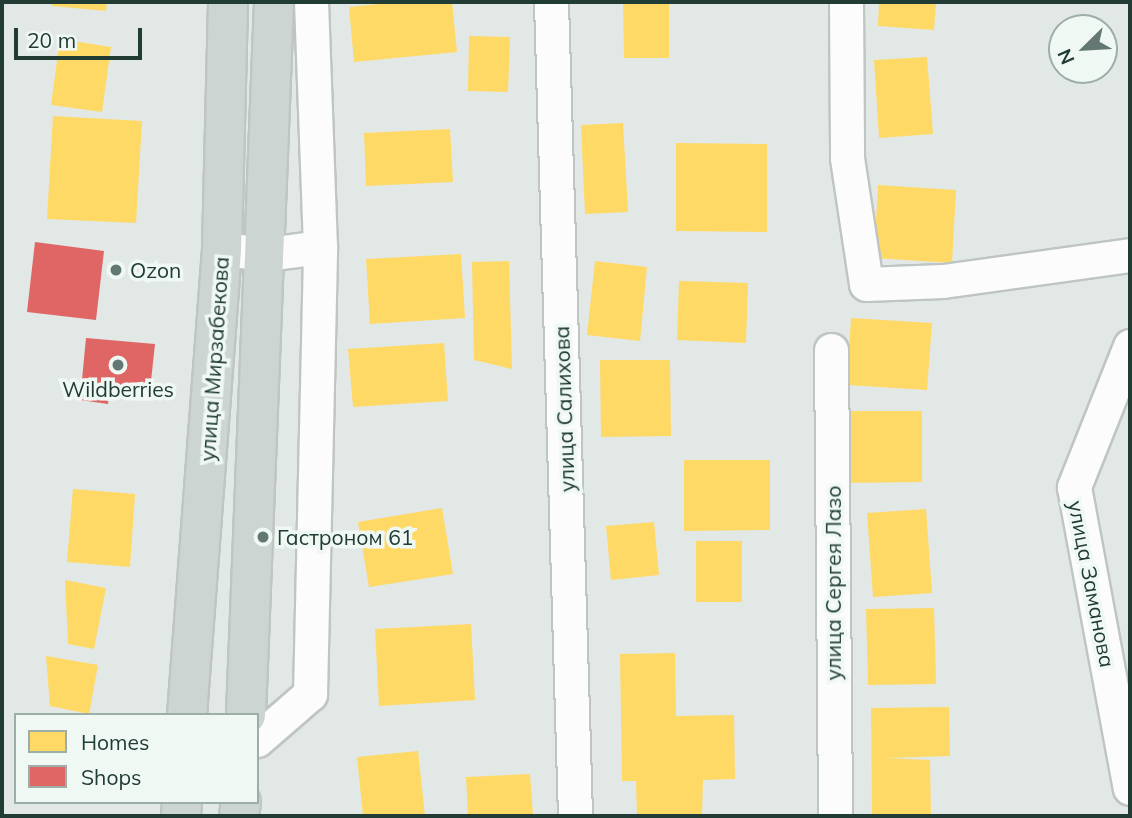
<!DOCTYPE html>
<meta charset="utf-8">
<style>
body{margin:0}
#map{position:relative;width:1132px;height:818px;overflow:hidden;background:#e2e8e5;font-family:Mulish,sans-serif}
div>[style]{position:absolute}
.homes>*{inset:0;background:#ffd966}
.shops>*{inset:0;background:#e06666}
.roads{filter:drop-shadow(2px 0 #bfc5c2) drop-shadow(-2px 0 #bfc5c2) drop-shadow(0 2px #bfc5c2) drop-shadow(0 -2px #bfc5c2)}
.street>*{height:33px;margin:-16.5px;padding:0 16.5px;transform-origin:16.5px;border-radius:16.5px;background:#fbfcfb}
.primary>*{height:38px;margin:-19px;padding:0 19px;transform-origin:19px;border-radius:19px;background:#ccd5d2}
.dots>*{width:19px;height:19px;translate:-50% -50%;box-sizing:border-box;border:4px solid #f0f8f4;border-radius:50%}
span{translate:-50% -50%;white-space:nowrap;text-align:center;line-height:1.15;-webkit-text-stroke:7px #f0f8f4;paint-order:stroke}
.poi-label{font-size:21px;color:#203c35}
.left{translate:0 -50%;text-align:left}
.street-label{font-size:21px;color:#203c35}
.frame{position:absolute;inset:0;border:4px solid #203c35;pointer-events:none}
.legend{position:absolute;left:14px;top:713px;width:245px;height:91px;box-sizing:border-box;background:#f0f8f4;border:2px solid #9dada8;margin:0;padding:9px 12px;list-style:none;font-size:21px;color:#203c35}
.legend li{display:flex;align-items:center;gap:14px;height:35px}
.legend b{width:35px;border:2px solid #9dada8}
.north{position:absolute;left:1048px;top:14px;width:70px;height:70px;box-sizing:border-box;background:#f0f8f4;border:2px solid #9dada8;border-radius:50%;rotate:246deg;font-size:19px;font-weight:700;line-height:28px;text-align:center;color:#203c35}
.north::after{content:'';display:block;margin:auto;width:24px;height:32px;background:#647873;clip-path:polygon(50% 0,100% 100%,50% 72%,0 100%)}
.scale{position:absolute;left:14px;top:28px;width:128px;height:32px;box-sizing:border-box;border:4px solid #203c35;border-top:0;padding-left:9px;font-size:21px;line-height:24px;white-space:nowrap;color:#203c35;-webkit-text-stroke:5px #f0f8f4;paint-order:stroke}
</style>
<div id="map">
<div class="homes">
<div style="clip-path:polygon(52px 2px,107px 2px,106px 11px,52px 6px)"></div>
<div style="clip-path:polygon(399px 2px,452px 2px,457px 52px,354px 62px,349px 7px)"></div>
<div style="clip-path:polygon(623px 2px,669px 2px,669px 58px,624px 58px)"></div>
<div style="clip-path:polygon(879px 2px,936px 2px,934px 30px,878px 26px)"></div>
<div style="clip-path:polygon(469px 36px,510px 37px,508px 92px,468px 91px)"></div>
<div style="clip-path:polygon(60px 39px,111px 47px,102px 112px,51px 105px)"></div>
<div style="clip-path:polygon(927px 57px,933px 134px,879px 138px,874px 60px)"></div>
<div style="clip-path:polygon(53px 116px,142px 121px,136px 223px,47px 219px)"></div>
<div style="clip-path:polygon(623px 123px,628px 212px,585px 214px,581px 125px)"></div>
<div style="clip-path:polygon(450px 129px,453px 182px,366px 186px,364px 133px)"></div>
<div style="clip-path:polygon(676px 143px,767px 144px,767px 232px,676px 231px)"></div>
<div style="clip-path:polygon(878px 185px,956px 190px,952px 263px,874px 258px)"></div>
<div style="clip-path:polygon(461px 254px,465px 318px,370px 324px,366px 259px)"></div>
<div style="clip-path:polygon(509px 261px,512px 369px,474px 360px,472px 262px)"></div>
<div style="clip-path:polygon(595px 261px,647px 267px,640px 341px,587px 335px)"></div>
<div style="clip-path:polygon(679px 281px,748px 283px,746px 343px,677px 340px)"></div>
<div style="clip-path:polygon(851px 318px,932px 323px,927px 390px,847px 385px)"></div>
<div style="clip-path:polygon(444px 343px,448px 401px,353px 407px,348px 349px)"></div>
<div style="clip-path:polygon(600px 360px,670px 360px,671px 436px,601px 437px)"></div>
<div style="clip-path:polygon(840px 411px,922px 411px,922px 482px,841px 483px)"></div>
<div style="clip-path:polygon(684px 460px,770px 460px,770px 530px,684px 531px)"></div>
<div style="clip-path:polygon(73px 489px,135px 494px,130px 567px,67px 562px)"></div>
<div style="clip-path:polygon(442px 508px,453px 574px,369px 587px,358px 522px)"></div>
<div style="clip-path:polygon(926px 509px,932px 593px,873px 597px,867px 513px)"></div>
<div style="clip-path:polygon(654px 522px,659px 575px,611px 580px,606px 526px)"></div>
<div style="clip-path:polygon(696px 541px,742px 541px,742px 602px,696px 602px)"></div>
<div style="clip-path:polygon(65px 580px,106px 588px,94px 649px,68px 644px)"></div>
<div style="clip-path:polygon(934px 608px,936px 684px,868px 685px,866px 609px)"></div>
<div style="clip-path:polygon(471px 624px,475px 700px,379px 706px,375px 629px)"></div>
<div style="clip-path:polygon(675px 653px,676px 716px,734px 715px,735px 779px,703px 780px,702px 816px,637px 816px,636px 781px,622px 781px,620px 654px)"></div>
<div style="clip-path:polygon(46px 656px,98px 665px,89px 714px,50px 706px)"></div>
<div style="clip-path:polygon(949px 707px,950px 756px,886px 758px,930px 760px,931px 816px,872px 816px,871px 708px)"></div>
<div style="clip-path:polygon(418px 751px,425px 816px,363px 816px,357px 757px)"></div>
<div style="clip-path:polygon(530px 774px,533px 816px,468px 816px,466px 777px)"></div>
</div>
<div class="shops">
<div style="clip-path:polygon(35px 242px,104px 251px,96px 320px,27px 312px)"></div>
<div style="clip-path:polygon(86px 338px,155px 344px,150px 390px,110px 386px,108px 404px,80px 400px)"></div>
</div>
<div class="roads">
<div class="street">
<div style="left:551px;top:2px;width:814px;rotate:88.31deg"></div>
<div style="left:846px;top:2px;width:156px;rotate:89.6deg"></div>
<div style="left:847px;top:158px;width:127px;rotate:81.4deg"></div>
<div style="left:866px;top:284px;width:77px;rotate:-2.2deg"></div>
<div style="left:943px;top:281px;width:189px;rotate:-7.9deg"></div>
<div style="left:222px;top:249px;width:45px;rotate:6.3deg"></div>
<div style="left:267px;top:254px;width:53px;rotate:-7.5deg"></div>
<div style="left:320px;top:247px;width:245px;rotate:-92.1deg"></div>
<div style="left:1130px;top:346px;width:152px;rotate:111.7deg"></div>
<div style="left:1074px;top:487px;width:306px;rotate:79.5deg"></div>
<div style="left:831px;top:350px;width:466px;rotate:89.5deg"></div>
<div style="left:257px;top:740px;width:70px;rotate:-41deg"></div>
<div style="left:310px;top:694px;width:447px;rotate:-88.7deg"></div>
</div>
<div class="primary">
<div style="left:187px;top:715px;width:467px;rotate:-85.7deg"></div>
<div style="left:222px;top:249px;width:247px;rotate:-88.6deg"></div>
<div style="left:246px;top:715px;width:714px;rotate:-87.75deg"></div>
<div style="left:181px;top:816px;width:14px;rotate:-86deg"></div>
<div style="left:239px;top:816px;width:14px;rotate:-82deg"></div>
</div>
</div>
<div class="dots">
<div style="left:116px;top:270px;background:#647873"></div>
<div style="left:118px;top:365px;background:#647873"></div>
<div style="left:263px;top:537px;background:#647873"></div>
</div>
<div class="poi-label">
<span class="left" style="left:130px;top:270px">Ozon</span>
<span style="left:118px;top:389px">Wildberries</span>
<span class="left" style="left:277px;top:537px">Гастроном 61</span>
</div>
<div class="street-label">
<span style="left:214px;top:359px;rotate:-86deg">улица Мирзабекова</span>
<span style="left:564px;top:409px;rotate:-92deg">улица Салихова</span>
<span style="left:833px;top:583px;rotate:-90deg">улица Сергея Лазо</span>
<span style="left:1092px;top:584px;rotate:79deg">улица Заманова</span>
</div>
<div class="frame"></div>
<ul class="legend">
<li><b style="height:19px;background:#ffd966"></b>Homes</li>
<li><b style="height:19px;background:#e06666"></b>Shops</li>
</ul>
<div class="north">N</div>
<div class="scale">20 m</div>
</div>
